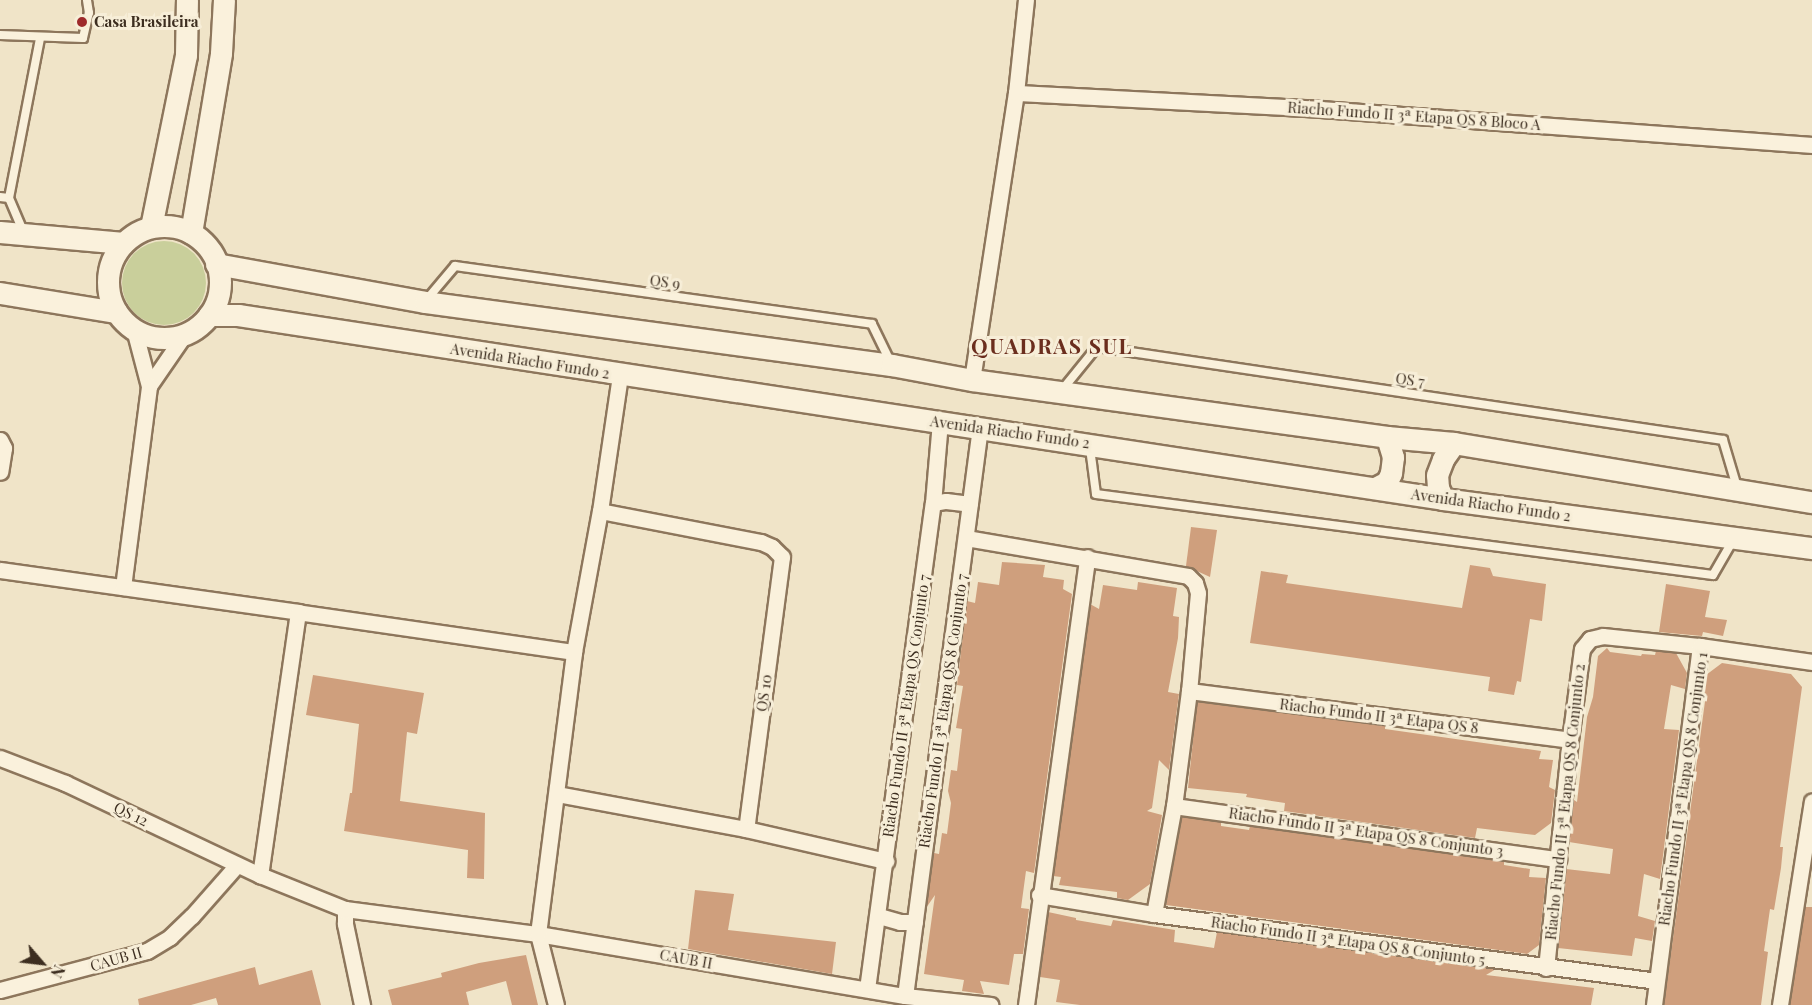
<!DOCTYPE html>
<meta charset="utf-8">
<style>
body{margin:0}
#map{position:relative;width:1812px;height:1005px;overflow:hidden;background:#f0e4c8;font-family:"Playfair Display",serif}
div>[style]{position:absolute}
.green>*{inset:0;background:#c9cf9b}
.round{border-radius:50%}
.building>*{inset:0;background:#cf9f7d}
.roads{filter:drop-shadow(2px 0 #8d765c) drop-shadow(-2px 0 #8d765c) drop-shadow(0 2px #8d765c) drop-shadow(0 -2px #8d765c)}
.lane>*{height:8px;margin:-4px;padding:0 4px;transform-origin:4px;border-radius:4px;background:#faf1dc}
.street>*{height:15px;margin:-7.5px;padding:0 7.5px;transform-origin:7.5px;border-radius:7.5px;background:#faf1dc}
.secondary>*{height:21px;margin:-10.5px;padding:0 10.5px;transform-origin:10.5px;border-radius:10.5px;background:#faf1dc}
.secondary>.ring{margin:-10.5px;padding:0;box-sizing:content-box;background:none;border:21px solid #faf1dc;border-radius:50%}
.dots>*{width:16px;height:16px;translate:-50% -50%;box-sizing:border-box;border:3px solid #f7eed8;border-radius:50%}
span{translate:-50% -50%;white-space:nowrap;text-align:center;line-height:1.15;-webkit-text-stroke:6px #f7eed8;paint-order:stroke}
.poi-label{font-size:15px;color:#3d2e20;font-weight:700}
.left{translate:0 -50%;text-align:left}
.street-label{font-size:15px;color:#3d2e20}
.district-label{font-size:21px;color:#6b2e1e;font-weight:700;letter-spacing:1.5px}
.north{position:absolute;left:12px;top:933px;width:60px;height:60px;-webkit-text-stroke:4px #f7eed8;paint-order:stroke;rotate:118deg;font-size:16px;font-weight:700;line-height:24px;text-align:center;color:#3d2e20}
.north::after{content:'';display:block;margin:auto;width:21px;height:27px;background:#3d2e20;clip-path:polygon(50% 0,100% 100%,50% 72%,0 100%)}
</style>
<div id="map">
<div class="green">
<div class="round" style="left:122px;top:241px;width:84px;height:84px"></div>
</div>
<div class="building">
<div style="clip-path:polygon(1191px 527px,1217px 530px,1210px 577px,1186px 566px)"></div>
<div style="clip-path:polygon(1002px 562px,1045px 565px,1043px 577px,1064px 580px,1063px 589px,1072px 594px,1034px 873px,1026px 871px,1021px 908px,1029px 909px,1023px 954px,1014px 954px,1009px 985px,980px 981px,984px 994px,962px 991px,964px 980px,924px 974px,935px 895px,926px 908px,934px 853px,939px 854px,942px 833px,947px 834px,951px 803px,948px 791px,951px 770px,957px 771px,962px 729px,956px 728px,963px 686px,957px 685px,967px 601px,975px 603px,978px 582px,999px 585px)"></div>
<div style="clip-path:polygon(1470px 565px,1490px 568px,1493px 576px,1546px 584px,1542px 621px,1530px 619px,1521px 682px,1517px 681px,1514px 695px,1488px 691px,1490px 677px,1250px 643px,1261px 571px,1288px 575px,1286px 583px,1462px 608px)"></div>
<div style="clip-path:polygon(1138px 582px,1177px 588px,1173px 616px,1179px 617px,1178px 638px,1168px 692px,1179px 694px,1169px 770px,1159px 760px,1152px 808px,1147px 811px,1162px 815px,1150px 884px,1128px 900px,1117px 898px,1117px 892px,1059px 885px,1061px 877px,1053px 876px,1090px 604px,1099px 609px,1103px 585px,1137px 590px)"></div>
<div style="clip-path:polygon(1666px 584px,1710px 591px,1705px 617px,1727px 620px,1723px 636px,1703px 632px,1702px 636px,1659px 632px)"></div>
<div style="clip-path:polygon(1607px 648px,1610px 652px,1641px 656px,1642px 654px,1655px 655px,1656px 651px,1676px 653px,1687px 673px,1685px 689px,1671px 685px,1664px 729px,1679px 730px,1660px 879px,1644px 874px,1638px 916px,1655px 921px,1652px 941px,1635px 938px,1632px 956px,1558px 948px,1566px 869px,1610px 874px,1613px 849px,1569px 842px,1574px 800px,1577px 802px,1587px 717px,1593px 697px,1598px 656px)"></div>
<div style="clip-path:polygon(1722px 663px,1791px 674px,1802px 687px,1780px 847px,1783px 847px,1781px 868px,1774px 910px,1770px 909px,1764px 951px,1768px 952px,1761px 1005px,1664px 1005px,1706px 694px,1704px 694px,1706px 675px)"></div>
<div style="clip-path:polygon(313px 675px,424px 693px,417px 734px,407px 732px,400px 801px,485px 813px,484px 879px,467px 878px,468px 850px,344px 831px,350px 793px,352px 793px,359px 724px,306px 715px)"></div>
<div style="clip-path:polygon(1197px 702px,1385px 726px,1385px 729px,1541px 751px,1539px 759px,1553px 760px,1549px 787px,1555px 790px,1551px 823px,1535px 835px,1477px 828px,1475px 838px,1284px 811px,1285px 803px,1246px 797px,1247px 794px,1188px 788px)"></div>
<div style="clip-path:polygon(1182px 817px,1221px 822px,1221px 826px,1249px 830px,1250px 826px,1504px 861px,1504px 865px,1530px 869px,1529px 877px,1546px 878px,1539px 945px,1527px 954px,1166px 905px)"></div>
<div style="clip-path:polygon(695px 890px,734px 894px,728px 930px,836px 942px,832px 974px,688px 949px)"></div>
<div style="clip-path:polygon(1805px 907px,1812px 907px,1812px 1005px,1790px 1005px)"></div>
<div style="clip-path:polygon(1048px 912px,1076px 918px,1076px 920px,1111px 926px,1113px 920px,1175px 930px,1174px 942px,1182px 943px,1214px 948px,1217px 932px,1496px 969px,1486px 975px,1594px 988px,1591px 1005px,1080px 1005px,1056px 1002px,1060px 980px,1040px 977px)"></div>
<div style="clip-path:polygon(526px 955px,538px 1005px,512px 1005px,506px 981px,466px 992px,469px 1005px,392px 1005px,388px 990px,442px 977px,441px 973px,479px 963px)"></div>
<div style="clip-path:polygon(255px 967px,259px 985px,312px 970px,321px 1005px,218px 1005px,216px 998px,191px 1005px,139px 1005px,138px 999px)"></div>
</div>
<div class="roads">
<div class="lane">
<div style="left:0;top:35px;width:83px;rotate:2.1deg"></div>
<div style="left:83px;top:38px;width:26px;rotate:-77deg"></div>
<div style="left:89px;top:13px;width:13px;rotate:-99deg"></div>
<div style="left:0;top:197px;width:9px;rotate:6deg"></div>
<div style="left:9px;top:198px;width:36px;rotate:67deg"></div>
<div style="left:9px;top:198px;width:163px;rotate:-79deg"></div>
<div style="left:428px;top:298px;width:42px;rotate:-49.8deg"></div>
<div style="left:455px;top:266px;width:421px;rotate:7.9deg"></div>
<div style="left:872px;top:324px;width:41px;rotate:64.1deg"></div>
<div style="left:1062px;top:390px;width:55px;rotate:-50.9deg"></div>
<div style="left:1097px;top:347px;width:633px;rotate:8.45deg"></div>
<div style="left:1723px;top:440px;width:49px;rotate:73.4deg"></div>
<div style="left:1090px;top:448px;width:46px;rotate:82.6deg"></div>
<div style="left:1096px;top:494px;width:622px;rotate:7.48deg"></div>
<div style="left:1713px;top:575px;width:39px;rotate:-60deg"></div>
</div>
<div class="street">
<div style="left:1016px;top:93px;width:305px;rotate:3deg"></div>
<div style="left:1321px;top:109px;width:492px;rotate:4.2deg"></div>
<div style="left:134px;top:329px;width:59px;rotate:75.3deg"></div>
<div style="left:149px;top:386px;width:62px;rotate:-55.5deg"></div>
<div style="left:972px;top:380px;width:290px;rotate:-81.3deg"></div>
<div style="left:1016px;top:93px;width:94px;rotate:-83.9deg"></div>
<div style="left:0;top:440px;width:9px;rotate:63deg"></div>
<div style="left:4px;top:448px;width:24px;rotate:99deg"></div>
<div style="left:933px;top:503px;width:13px;rotate:-9deg"></div>
<div style="left:946px;top:501px;width:24px;rotate:7deg"></div>
<div style="left:600px;top:511px;width:164px;rotate:10.9deg"></div>
<div style="left:761px;top:542px;width:12px;rotate:24deg"></div>
<div style="left:772px;top:547px;width:14px;rotate:45deg"></div>
<div style="left:782px;top:557px;width:274px;rotate:97.5deg"></div>
<div style="left:966px;top:538px;width:225px;rotate:9.7deg"></div>
<div style="left:1188px;top:576px;width:10px;rotate:45deg"></div>
<div style="left:1195px;top:583px;width:10px;rotate:73deg"></div>
<div style="left:1198px;top:593px;width:98px;rotate:95.2deg"></div>
<div style="left:1189px;top:691px;width:116px;rotate:97.4deg"></div>
<div style="left:1174px;top:806px;width:110px;rotate:100.5deg"></div>
<div style="left:0;top:570px;width:301px;rotate:8deg"></div>
<div style="left:123px;top:587px;width:203px;rotate:-82.6deg"></div>
<div style="left:574px;top:652px;width:279px;rotate:-171.8deg"></div>
<div style="left:298px;top:612px;width:266px;rotate:98.2deg"></div>
<div style="left:260px;top:875px;width:92px;rotate:21.8deg"></div>
<div style="left:345px;top:909px;width:195px;rotate:7.4deg"></div>
<div style="left:538px;top:934px;width:372px;rotate:9.6deg"></div>
<div style="left:905px;top:996px;width:86px;rotate:6deg"></div>
<div style="left:1189px;top:691px;width:384px;rotate:7.3deg"></div>
<div style="left:0;top:758px;width:70px;rotate:21deg"></div>
<div style="left:65px;top:783px;width:216px;rotate:25.3deg"></div>
<div style="left:557px;top:794px;width:192px;rotate:10.5deg"></div>
<div style="left:746px;top:829px;width:144px;rotate:12.9deg"></div>
<div style="left:1174px;top:806px;width:388px;rotate:7.9deg"></div>
<div style="left:1039px;top:895px;width:117px;rotate:9.4deg"></div>
<div style="left:1154px;top:914px;width:507px;rotate:7.59deg"></div>
<div style="left:345px;top:909px;width:15px;rotate:90deg"></div>
<div style="left:345px;top:924px;width:83px;rotate:78.1deg"></div>
<div style="left:879px;top:916px;width:22px;rotate:16deg"></div>
<div style="left:900px;top:922px;width:15px"></div>
<div style="left:1546px;top:968px;width:229px;rotate:-84deg"></div>
<div style="left:1570px;top:740px;width:92px;rotate:-82.5deg"></div>
<div style="left:1582px;top:649px;width:13px;rotate:-51deg"></div>
<div style="left:1590px;top:639px;width:13px;rotate:-13deg"></div>
<div style="left:1603px;top:636px;width:98px;rotate:5.9deg"></div>
<div style="left:867px;top:989px;width:490px;rotate:-82.3deg"></div>
<div style="left:933px;top:503px;width:81px;rotate:-85.1deg"></div>
<div style="left:0;top:990px;width:152px;rotate:-14.9deg"></div>
<div style="left:147px;top:951px;width:27px;rotate:-31deg"></div>
<div style="left:170px;top:937px;width:30px;rotate:-44deg"></div>
<div style="left:192px;top:916px;width:68px;rotate:-48.6deg"></div>
<div style="left:905px;top:996px;width:574px;rotate:-82.49deg"></div>
<div style="left:556px;top:1005px;width:73px;rotate:-104.2deg"></div>
<div style="left:538px;top:934px;width:284px;rotate:-82.7deg"></div>
<div style="left:574px;top:652px;width:143px;rotate:-79.6deg"></div>
<div style="left:600px;top:511px;width:137px;rotate:-81.6deg"></div>
<div style="left:1026px;top:1005px;width:452px;rotate:-82.2deg"></div>
<div style="left:1654px;top:1005px;width:362px;rotate:-82.7deg"></div>
<div style="left:1700px;top:646px;width:113px;rotate:8.1deg"></div>
<div style="left:1780px;top:1005px;width:206px;rotate:-81.1deg"></div>
</div>
<div class="secondary">
<div class="ring" style="left:108px;top:226px;width:91px;height:91px"></div>
<div style="left:151px;top:227px;width:176px;rotate:-78.5deg"></div>
<div style="left:186px;top:55px;width:55px;rotate:-89deg"></div>
<div style="left:0;top:232px;width:124px;rotate:5.1deg"></div>
<div style="left:191px;top:233px;width:182px;rotate:-80.5deg"></div>
<div style="left:221px;top:53px;width:53px;rotate:-86.8deg"></div>
<div style="left:216px;top:264px;width:212px;rotate:10.3deg"></div>
<div style="left:425px;top:302px;width:471px;rotate:7.7deg"></div>
<div style="left:892px;top:365px;width:81px;rotate:10.6deg"></div>
<div style="left:972px;top:380px;width:419px;rotate:7.8deg"></div>
<div style="left:1387px;top:437px;width:67px;rotate:5.1deg"></div>
<div style="left:1454px;top:443px;width:363px;rotate:9.4deg"></div>
<div style="left:0;top:293px;width:118px;rotate:9.3deg"></div>
<div style="left:209px;top:315px;width:29px"></div>
<div style="left:238px;top:315px;width:1219px;rotate:8.68deg"></div>
<div style="left:1443px;top:499px;width:372px;rotate:7.6deg"></div>
<div style="left:1375px;top:488px;width:13px;rotate:-27deg"></div>
<div style="left:1387px;top:482px;width:10px;rotate:-66deg"></div>
<div style="left:1391px;top:473px;width:16px;rotate:-83deg"></div>
<div style="left:1393px;top:457px;width:21px;rotate:-107deg"></div>
<div style="left:1443px;top:499px;width:12px;rotate:-114deg"></div>
<div style="left:1438px;top:488px;width:13px;rotate:-94deg"></div>
<div style="left:1437px;top:475px;width:17px;rotate:-69deg"></div>
<div style="left:1443px;top:459px;width:19px;rotate:-55deg"></div>
</div>
</div>
<div class="dots">
<div style="left:82px;top:22px;background:#9e2a2b"></div>
</div>
<div class="poi-label">
<span class="left" style="left:94px;top:22px">Casa Brasileira</span>
</div>
<div class="street-label">
<span style="left:1414px;top:116px;rotate:4deg">Riacho Fundo II 3ª Etapa QS 8 Bloco A</span>
<span style="left:665px;top:282px;rotate:8deg">QS 9</span>
<span style="left:530px;top:361px;rotate:9deg">Avenida Riacho Fundo 2</span>
<span style="left:1410px;top:380px;rotate:8deg">QS 7</span>
<span style="left:1010px;top:432px;rotate:8deg">Avenida Riacho Fundo 2</span>
<span style="left:1491px;top:505px;rotate:8deg">Avenida Riacho Fundo 2</span>
<span style="left:764px;top:693px;rotate:-82deg">QS 10</span>
<span style="left:906px;top:706px;rotate:-82deg">Riacho Fundo II 3ª Etapa QS Conjunto 7</span>
<span style="left:943px;top:711px;rotate:-82deg">Riacho Fundo II 3ª Etapa QS 8 Conjunto 7</span>
<span style="left:1379px;top:716px;rotate:7deg">Riacho Fundo II 3ª Etapa QS 8</span>
<span style="left:1683px;top:789px;rotate:-82deg">Riacho Fundo II 3ª Etapa QS 8 Conjunto 1</span>
<span style="left:1565px;top:802px;rotate:-84deg">Riacho Fundo II 3ª Etapa QS 8 Conjunto 2</span>
<span style="left:131px;top:814px;rotate:26deg">QS 12</span>
<span style="left:1366px;top:832px;rotate:8deg">Riacho Fundo II 3ª Etapa QS 8 Conjunto 3</span>
<span style="left:1348px;top:941px;rotate:8deg">Riacho Fundo II 3ª Etapa QS 8 Conjunto 5</span>
<span style="left:116px;top:959px;rotate:-16deg">CAUB II</span>
<span style="left:686px;top:959px;rotate:10deg">CAUB II</span>
</div>
<div class="district-label">
<span style="left:1052px;top:345px">QUADRAS SUL</span>
</div>
<div class="north">N</div>
</div>
